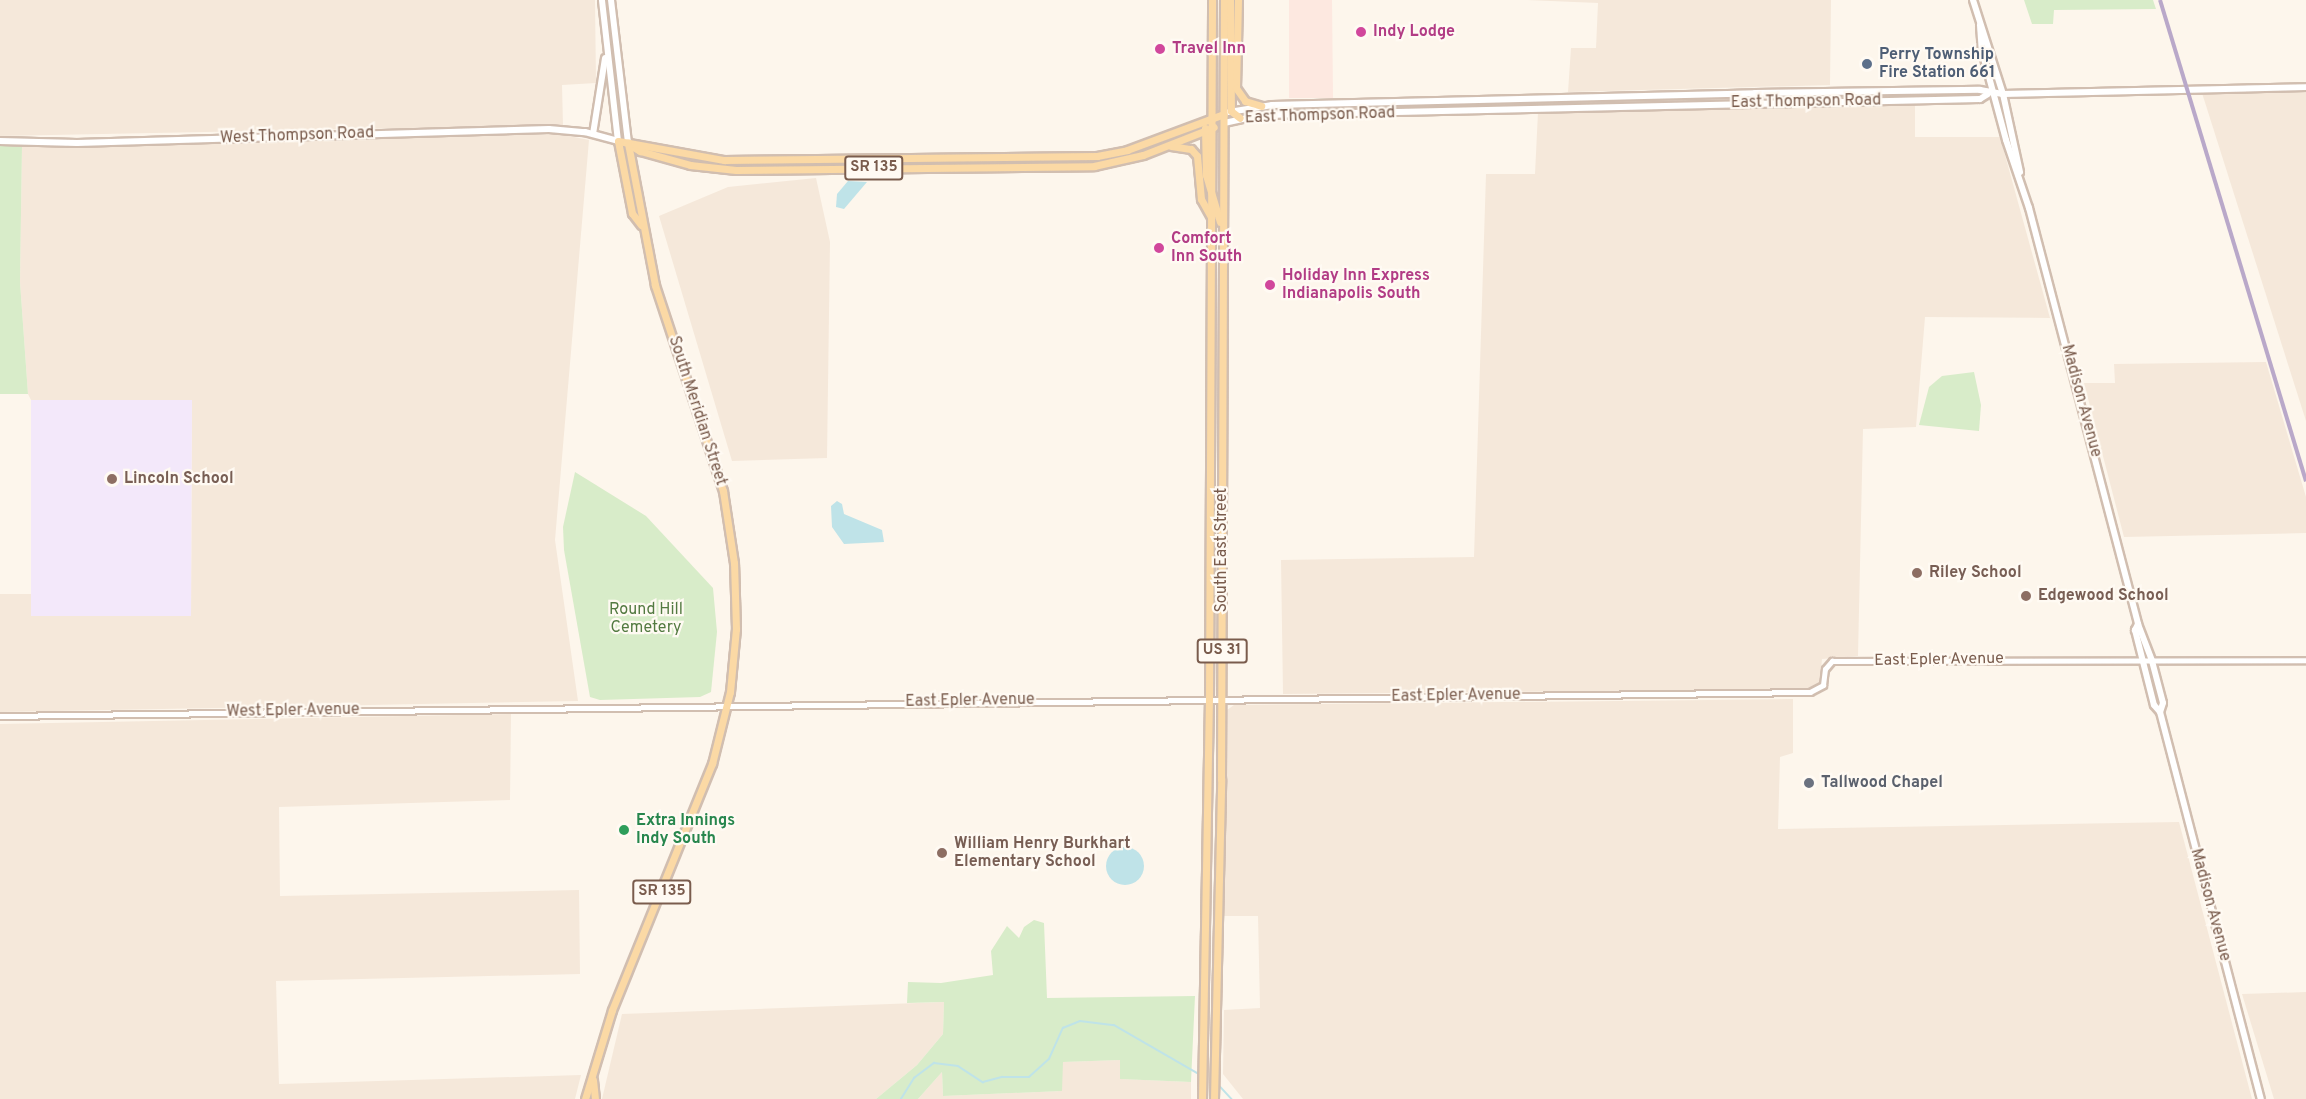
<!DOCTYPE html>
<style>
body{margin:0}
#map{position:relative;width:2306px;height:1099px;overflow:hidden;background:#fdf6ec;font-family:Overpass,sans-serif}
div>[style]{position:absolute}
.residential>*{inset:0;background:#f5e8da}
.commercial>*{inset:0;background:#fde8e0}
.education>*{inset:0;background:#f3e8fa}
.green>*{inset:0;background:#d8ecc9}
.water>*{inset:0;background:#bfe3e8}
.round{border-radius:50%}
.stream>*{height:1.5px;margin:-0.75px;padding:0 0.75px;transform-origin:0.75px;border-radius:0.75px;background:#bfe3e8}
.roads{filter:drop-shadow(2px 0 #d1beb0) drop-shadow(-2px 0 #d1beb0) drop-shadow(0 2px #d1beb0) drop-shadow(0 -2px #d1beb0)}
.tertiary>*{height:5px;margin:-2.5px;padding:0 2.5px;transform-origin:2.5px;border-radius:2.5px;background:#fff}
.secondary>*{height:6px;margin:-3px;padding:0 3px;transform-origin:3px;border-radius:3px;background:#fff}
.primary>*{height:7px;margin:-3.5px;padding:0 3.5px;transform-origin:3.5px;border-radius:3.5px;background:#fbd9a5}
.rail>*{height:4px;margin-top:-2px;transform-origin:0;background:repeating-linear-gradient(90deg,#fffaf3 0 4.5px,#b9a8c9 0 9px);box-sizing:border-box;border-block:2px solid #b9a8c9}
.dots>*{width:16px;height:16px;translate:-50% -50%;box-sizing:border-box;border:3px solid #fffaf3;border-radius:50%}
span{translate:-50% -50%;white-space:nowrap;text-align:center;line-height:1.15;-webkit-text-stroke:4.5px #fffaf3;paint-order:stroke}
.shield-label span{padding:2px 4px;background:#fffaf3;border:2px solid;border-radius:4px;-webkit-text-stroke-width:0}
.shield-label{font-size:15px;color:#7a5c4d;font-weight:700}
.hotel-label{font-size:16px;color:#b23c85;font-weight:700}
.left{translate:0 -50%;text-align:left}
.service-label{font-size:16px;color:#4e5e75;font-weight:700}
.street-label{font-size:16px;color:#7a5c4d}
.education-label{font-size:16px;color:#785e54;font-weight:700}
.park-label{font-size:16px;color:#537a41}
.worship-label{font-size:16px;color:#5b616d;font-weight:700}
.leisure-label{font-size:16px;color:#27864d;font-weight:700}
</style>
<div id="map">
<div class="residential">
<div style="clip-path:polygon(0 0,595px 0,596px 83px,562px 85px,563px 125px,0 136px)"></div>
<div style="clip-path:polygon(1527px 0,1831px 0,1830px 85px,1568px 92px,1571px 48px,1596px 48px,1598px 3px)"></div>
<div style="clip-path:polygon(2306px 91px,2306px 421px,2202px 93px)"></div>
<div style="clip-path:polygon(1915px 103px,1915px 137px,2000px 137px,2050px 318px,1925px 317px,1916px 427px,1863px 429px,1858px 656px,1822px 659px,1820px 683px,1815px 689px,1283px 694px,1281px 560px,1474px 557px,1486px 174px,1535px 174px,1538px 112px)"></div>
<div style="clip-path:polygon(559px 134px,589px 140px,555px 540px,578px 701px,0 712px,0 594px,31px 594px,31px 616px,191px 616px,192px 400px,31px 400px,28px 394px,20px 282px,22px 146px)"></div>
<div style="clip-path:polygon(816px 178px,830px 242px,827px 458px,732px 461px,659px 216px,728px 187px)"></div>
<div style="clip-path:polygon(2266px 362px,2306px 497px,2306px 533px,2124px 537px,2084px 383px,2115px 383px,2114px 364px)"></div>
<div style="clip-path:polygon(1793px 699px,1793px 753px,1780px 757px,1778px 829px,2179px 822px,2252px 1099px,1243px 1099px,1223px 1074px,1224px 1010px,1260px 1008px,1258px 916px,1223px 916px,1227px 710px,1234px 705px)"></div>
<div style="clip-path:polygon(511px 714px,510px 800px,279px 807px,280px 896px,579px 890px,580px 974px,276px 981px,279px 1084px,581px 1075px,575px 1099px,0 1099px,0 724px)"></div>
<div style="clip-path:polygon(2306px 992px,2306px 1099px,2274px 1099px,2242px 994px)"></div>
<div style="clip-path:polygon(944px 1002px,943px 1034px,917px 1065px,876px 1099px,602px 1099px,622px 1014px)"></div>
<div style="clip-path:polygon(1120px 1060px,1121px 1079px,1191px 1082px,1191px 1099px,918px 1099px,942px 1072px,943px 1096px,1062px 1091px,1062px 1062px)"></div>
</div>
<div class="commercial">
<div style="clip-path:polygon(1289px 0,1332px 0,1333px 98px,1289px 98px)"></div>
</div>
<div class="education">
<div style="clip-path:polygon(31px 400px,192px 400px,191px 616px,31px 616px)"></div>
</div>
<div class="green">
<div style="clip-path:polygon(2024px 0,2153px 0,2156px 9px,2054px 10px,2053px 24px,2032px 24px)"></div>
<div style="clip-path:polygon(0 145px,22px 146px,20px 282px,28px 394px,0 394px)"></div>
<div style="clip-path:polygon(1974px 372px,1981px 405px,1979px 431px,1919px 425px,1929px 387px,1942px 376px)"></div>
<div style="clip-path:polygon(575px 472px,646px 516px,713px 588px,717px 632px,711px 692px,700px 697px,600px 700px,590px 697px,564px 550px,563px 527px)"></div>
<div style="clip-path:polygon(1034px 920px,1044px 923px,1047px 998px,1195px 996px,1191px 1082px,1120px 1079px,1120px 1060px,1063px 1062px,1062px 1091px,943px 1096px,942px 1072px,918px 1099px,876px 1099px,917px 1065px,943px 1034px,944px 1002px,907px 1003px,908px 982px,941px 983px,993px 975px,991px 951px,1007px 926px,1019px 938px,1024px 927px)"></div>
</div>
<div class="water">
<div style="clip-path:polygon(848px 181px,867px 182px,844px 209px,836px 207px,837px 194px)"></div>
<div style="clip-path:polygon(837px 501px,842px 504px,844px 514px,882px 530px,884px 542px,844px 544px,832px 527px,831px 506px)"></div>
<div class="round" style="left:1106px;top:847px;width:38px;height:38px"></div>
</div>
<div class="stream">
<div style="left:1216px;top:1082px;width:23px;rotate:47deg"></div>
<div style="left:901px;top:1099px;width:25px;rotate:-58deg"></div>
<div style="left:914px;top:1078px;width:25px;rotate:-37deg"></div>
<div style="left:934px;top:1063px;width:24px;rotate:7deg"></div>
<div style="left:958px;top:1066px;width:30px;rotate:33deg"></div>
<div style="left:983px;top:1082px;width:20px;rotate:-15deg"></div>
<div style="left:1002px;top:1077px;width:27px"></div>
<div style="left:1029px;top:1077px;width:27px;rotate:-42deg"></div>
<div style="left:1049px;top:1059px;width:34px;rotate:-66deg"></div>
<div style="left:1063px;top:1028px;width:18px;rotate:-22deg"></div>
<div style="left:1080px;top:1021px;width:34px;rotate:7deg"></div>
<div style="left:1114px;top:1025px;width:98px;rotate:30deg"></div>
</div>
<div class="roads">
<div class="tertiary">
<div style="left:0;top:716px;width:1810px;rotate:-0.76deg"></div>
<div style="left:1810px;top:692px;width:15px;rotate:-28deg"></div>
<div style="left:1823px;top:685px;width:16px;rotate:-83deg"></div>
<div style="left:1825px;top:669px;width:11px;rotate:-49deg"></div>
<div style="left:1832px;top:661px;width:474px;rotate:-0.1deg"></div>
</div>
<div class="secondary">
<div style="left:611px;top:0;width:144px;rotate:83.2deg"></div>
<div style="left:1973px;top:0;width:99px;rotate:72.3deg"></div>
<div style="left:2003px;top:94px;width:80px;rotate:77.7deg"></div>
<div style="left:1980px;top:25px;width:26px;rotate:86deg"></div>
<div style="left:1982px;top:51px;width:92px;rotate:74.9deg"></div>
<div style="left:2006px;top:140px;width:72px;rotate:71.3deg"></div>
<div style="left:2029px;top:208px;width:430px;rotate:75.3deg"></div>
<div style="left:2138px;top:624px;width:40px;rotate:69deg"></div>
<div style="left:2152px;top:661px;width:43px;rotate:75.3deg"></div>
<div style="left:2163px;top:703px;width:9px;rotate:108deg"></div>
<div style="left:1229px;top:112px;width:44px;rotate:-9.2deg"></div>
<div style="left:1272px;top:105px;width:483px;rotate:-1.4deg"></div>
<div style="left:1755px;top:93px;width:225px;rotate:-0.8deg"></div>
<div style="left:1980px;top:90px;width:23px;rotate:10deg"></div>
<div style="left:2003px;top:94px;width:303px;rotate:-1.3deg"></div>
<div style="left:1224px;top:123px;width:40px;rotate:-12deg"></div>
<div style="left:1263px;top:115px;width:717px;rotate:-1.28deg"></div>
<div style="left:1980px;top:99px;width:9px;rotate:-32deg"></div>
<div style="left:593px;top:134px;width:77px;rotate:-81deg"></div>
<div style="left:0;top:141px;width:77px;rotate:1.5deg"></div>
<div style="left:77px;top:143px;width:472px;rotate:-1.7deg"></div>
<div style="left:549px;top:129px;width:36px;rotate:5deg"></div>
<div style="left:585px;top:132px;width:34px;rotate:15deg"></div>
<div style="left:618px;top:141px;width:142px;rotate:-96.5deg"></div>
<div style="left:2138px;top:624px;width:7px;rotate:117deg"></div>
<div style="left:2135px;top:630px;width:77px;rotate:75.8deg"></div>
<div style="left:2154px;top:705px;width:9px;rotate:49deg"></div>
<div style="left:2160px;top:712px;width:400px;rotate:75.4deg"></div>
</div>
<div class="primary">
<div style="left:1230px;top:0;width:111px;rotate:89.5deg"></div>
<div style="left:1231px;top:111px;width:11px;rotate:38deg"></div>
<div style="left:1238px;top:0;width:88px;rotate:91.3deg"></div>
<div style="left:1236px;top:88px;width:16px;rotate:55deg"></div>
<div style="left:1245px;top:101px;width:17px;rotate:17deg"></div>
<div style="left:1205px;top:128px;width:47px;rotate:88.8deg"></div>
<div style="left:1206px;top:175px;width:49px;rotate:73.4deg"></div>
<div style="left:630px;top:145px;width:12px;rotate:31deg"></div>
<div style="left:640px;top:151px;width:52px;rotate:15.6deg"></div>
<div style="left:690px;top:165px;width:46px;rotate:6.2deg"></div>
<div style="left:736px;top:170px;width:358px;rotate:-0.6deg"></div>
<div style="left:1094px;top:166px;width:50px;rotate:-12.7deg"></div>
<div style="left:1143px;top:155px;width:76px;rotate:-21.5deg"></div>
<div style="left:1171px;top:146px;width:20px;rotate:9deg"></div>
<div style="left:1191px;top:149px;width:9px;rotate:49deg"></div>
<div style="left:1197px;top:156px;width:43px;rotate:84.7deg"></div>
<div style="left:1201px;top:199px;width:21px;rotate:61deg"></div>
<div style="left:641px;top:225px;width:15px;rotate:-127deg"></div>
<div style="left:632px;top:213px;width:73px;rotate:-101deg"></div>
<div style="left:618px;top:141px;width:108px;rotate:10.2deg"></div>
<div style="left:724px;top:160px;width:373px;rotate:-0.6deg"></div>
<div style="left:1097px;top:156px;width:31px;rotate:-11deg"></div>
<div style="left:1127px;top:150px;width:103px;rotate:-20.4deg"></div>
<div style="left:593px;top:1080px;width:19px;rotate:84deg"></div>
<div style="left:585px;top:1099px;width:93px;rotate:-73.1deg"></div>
<div style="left:612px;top:1010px;width:266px;rotate:-67.9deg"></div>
<div style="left:712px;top:764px;width:74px;rotate:-76deg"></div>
<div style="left:730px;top:692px;width:63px;rotate:-84.6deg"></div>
<div style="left:736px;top:629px;width:66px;rotate:-91.7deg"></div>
<div style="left:734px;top:563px;width:73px;rotate:-98.7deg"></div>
<div style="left:723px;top:491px;width:217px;rotate:-108.3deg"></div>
<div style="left:655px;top:285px;width:145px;rotate:-100.8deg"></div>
<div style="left:1202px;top:1099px;width:400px;rotate:-89deg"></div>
<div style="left:1209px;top:699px;width:699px;rotate:-89.75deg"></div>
<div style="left:1214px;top:1099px;width:320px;rotate:-88.7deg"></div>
<div style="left:1221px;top:779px;width:779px;rotate:-89.78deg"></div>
</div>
</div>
<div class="rail">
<div style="left:2160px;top:0;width:503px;rotate:73.12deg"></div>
</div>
<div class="dots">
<div style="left:1361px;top:32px;background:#d1479c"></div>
<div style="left:1160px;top:49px;background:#d1479c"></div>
<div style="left:1867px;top:64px;background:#5c6f8a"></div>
<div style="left:1159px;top:248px;background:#d1479c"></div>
<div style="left:1270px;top:285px;background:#d1479c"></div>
<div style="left:112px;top:479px;background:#8d6e63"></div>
<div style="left:1917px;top:573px;background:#8d6e63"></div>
<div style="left:2026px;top:596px;background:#8d6e63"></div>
<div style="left:1809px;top:783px;background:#6b7280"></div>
<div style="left:624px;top:830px;background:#2e9e5b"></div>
<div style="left:942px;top:853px;background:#8d6e63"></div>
</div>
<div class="shield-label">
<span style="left:874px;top:168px">SR 135</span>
<span style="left:1222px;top:651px">US 31</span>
<span style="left:662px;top:892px">SR 135</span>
</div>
<div class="hotel-label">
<span class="left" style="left:1373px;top:32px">Indy Lodge</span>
<span class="left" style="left:1172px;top:49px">Travel Inn</span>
<span class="left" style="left:1171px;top:248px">Comfort<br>Inn South</span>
<span class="left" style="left:1282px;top:285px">Holiday Inn Express<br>Indianapolis South</span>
</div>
<div class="service-label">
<span class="left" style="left:1879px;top:64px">Perry Township<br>Fire Station 661</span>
</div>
<div class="street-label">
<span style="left:1806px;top:102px;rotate:-1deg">East Thompson Road</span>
<span style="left:1320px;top:116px;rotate:-2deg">East Thompson Road</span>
<span style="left:297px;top:136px;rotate:-2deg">West Thompson Road</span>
<span style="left:2081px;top:401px;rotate:75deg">Madison Avenue</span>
<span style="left:697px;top:411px;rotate:72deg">South Meridian Street</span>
<span style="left:1222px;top:550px;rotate:-90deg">South East Street</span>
<span style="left:1939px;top:660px;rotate:-1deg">East Epler Avenue</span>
<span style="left:1456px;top:696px;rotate:-1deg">East Epler Avenue</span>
<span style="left:970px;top:701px;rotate:-1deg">East Epler Avenue</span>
<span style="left:293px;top:711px;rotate:-1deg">West Epler Avenue</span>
<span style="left:2210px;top:905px;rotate:75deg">Madison Avenue</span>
</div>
<div class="education-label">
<span class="left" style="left:124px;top:479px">Lincoln School</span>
<span class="left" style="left:1929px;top:573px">Riley School</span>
<span class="left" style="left:2038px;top:596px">Edgewood School</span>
<span class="left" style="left:954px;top:853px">William Henry Burkhart<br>Elementary School</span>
</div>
<div class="park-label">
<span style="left:646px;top:619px">Round Hill<br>Cemetery</span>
</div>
<div class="worship-label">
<span class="left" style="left:1821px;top:783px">Tallwood Chapel</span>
</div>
<div class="leisure-label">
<span class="left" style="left:636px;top:830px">Extra Innings<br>Indy South</span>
</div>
</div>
